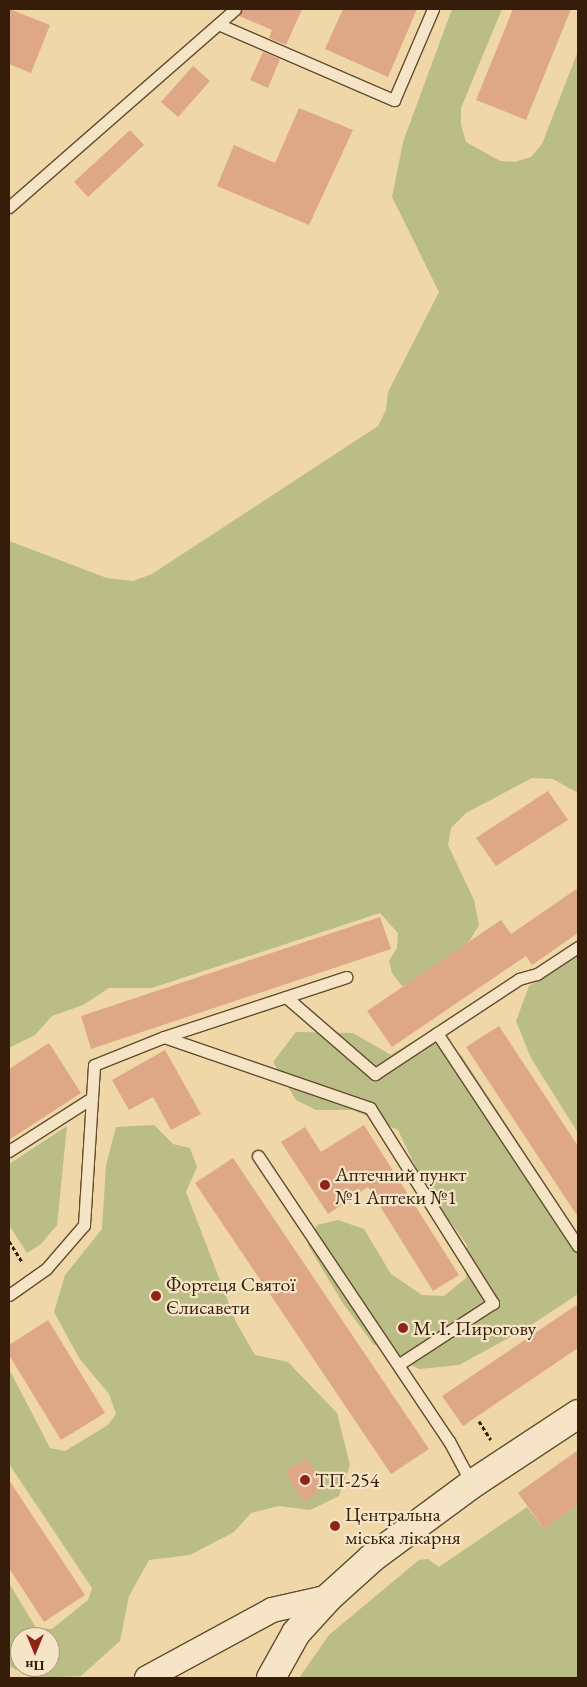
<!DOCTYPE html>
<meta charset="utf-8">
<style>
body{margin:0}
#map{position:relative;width:587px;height:1687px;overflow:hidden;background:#efd7a8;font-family:"EB Garamond",serif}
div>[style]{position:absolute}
.green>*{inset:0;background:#babe86}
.building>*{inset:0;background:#dea786}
.path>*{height:3px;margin-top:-1.5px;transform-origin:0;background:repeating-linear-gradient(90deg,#351d09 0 4px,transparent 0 6.5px)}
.roads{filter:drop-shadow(1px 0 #644c31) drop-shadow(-1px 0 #644c31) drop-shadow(0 1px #644c31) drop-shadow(0 -1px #644c31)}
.service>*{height:11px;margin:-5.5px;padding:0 5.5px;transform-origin:5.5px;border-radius:5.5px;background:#f5e5c6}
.minor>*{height:24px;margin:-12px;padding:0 12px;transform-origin:12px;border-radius:12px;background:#f5e5c6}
.secondary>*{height:28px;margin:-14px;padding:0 14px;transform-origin:14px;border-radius:14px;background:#f5e5c6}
.dots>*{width:14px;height:14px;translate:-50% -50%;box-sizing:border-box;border:2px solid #f5e5c6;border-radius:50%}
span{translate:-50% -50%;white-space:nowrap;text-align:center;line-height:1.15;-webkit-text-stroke:4.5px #f5e5c6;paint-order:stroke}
.poi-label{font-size:20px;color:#351d09}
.left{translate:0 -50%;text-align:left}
.frame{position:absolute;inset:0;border:10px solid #351d09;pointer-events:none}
.north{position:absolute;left:10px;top:1627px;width:50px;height:50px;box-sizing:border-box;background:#f5e5c6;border:1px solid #a8957a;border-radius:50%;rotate:180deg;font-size:14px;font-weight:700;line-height:20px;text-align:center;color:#351d09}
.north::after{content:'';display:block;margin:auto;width:18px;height:22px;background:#8f2418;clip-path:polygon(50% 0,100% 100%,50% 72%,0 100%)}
</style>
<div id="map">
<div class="green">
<div style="clip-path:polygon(452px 9px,502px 9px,461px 108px,461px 125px,466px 142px,500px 161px,515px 162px,531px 157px,542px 144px,578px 51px,578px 793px,553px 779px,532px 778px,466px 813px,451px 828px,448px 845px,474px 900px,479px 925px,470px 940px,445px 964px,419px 982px,402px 986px,392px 973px,389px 961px,397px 948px,398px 933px,380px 913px,152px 988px,109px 988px,83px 1005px,52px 1016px,35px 1035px,9px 1048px,9px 541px,107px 578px,133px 581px,152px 574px,378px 426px,386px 410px,388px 392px,439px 292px,392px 197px,403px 142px)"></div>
<div style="clip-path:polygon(578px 954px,578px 1133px,531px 1058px,516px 1021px,529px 986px)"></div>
<div style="clip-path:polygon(296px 1032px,353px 1033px,391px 1055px,420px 1037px,461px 1055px,578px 1234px,578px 1294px,525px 1329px,459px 1365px,419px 1369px,373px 1344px,342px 1302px,308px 1245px,317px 1225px,338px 1220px,364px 1229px,391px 1274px,422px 1295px,444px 1296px,466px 1278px,467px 1245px,425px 1187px,398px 1130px,353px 1110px,316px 1110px,296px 1100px,273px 1062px)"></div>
<div style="clip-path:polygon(evenodd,154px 1125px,173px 1144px,190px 1148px,197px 1167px,186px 1192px,236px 1322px,255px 1355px,288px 1362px,337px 1413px,350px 1465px,339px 1496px,310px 1510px,279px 1506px,251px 1513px,234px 1532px,190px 1555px,149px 1560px,129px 1596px,120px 1641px,81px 1676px,33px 1678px,9px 1666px,9px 1583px,36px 1628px,52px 1629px,88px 1600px,92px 1588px,9px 1464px,9px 1369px,50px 1448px,65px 1451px,108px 1425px,116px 1414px,109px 1394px,79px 1358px,54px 1312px,65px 1275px,102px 1229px,106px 1165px,116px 1127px,154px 1125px,20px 1637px,50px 1637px,50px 1667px,20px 1667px,20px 1637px)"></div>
<div style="clip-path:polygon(67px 1126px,57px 1225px,41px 1244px,27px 1253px,9px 1225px,9px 1164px)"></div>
<div style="clip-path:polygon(578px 1504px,578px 1678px,299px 1678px,329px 1635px,419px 1560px,428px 1559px,439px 1567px,527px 1507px,544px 1529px)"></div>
</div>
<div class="building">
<div style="clip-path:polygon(9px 9px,50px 25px,31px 73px,9px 64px)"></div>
<div style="clip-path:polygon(242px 9px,302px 9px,286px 45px,269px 38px,272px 30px,239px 16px)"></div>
<div style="clip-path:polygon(343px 9px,417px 9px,388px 77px,325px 49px)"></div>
<div style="clip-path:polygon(513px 9px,571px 9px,526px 120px,476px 100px)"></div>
<div style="clip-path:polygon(263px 52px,280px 59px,268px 88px,250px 80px)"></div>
<div style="clip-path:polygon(193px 66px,210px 81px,178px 117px,161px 102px)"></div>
<div style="clip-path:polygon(299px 108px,353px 130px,309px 225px,217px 186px,234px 145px,275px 163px)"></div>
<div style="clip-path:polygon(130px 130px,144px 145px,88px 197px,74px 182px)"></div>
<div style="clip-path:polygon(548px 791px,568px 820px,496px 866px,476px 838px)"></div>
<div style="clip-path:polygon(578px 888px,578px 933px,532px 965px,526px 956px,392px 1047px,367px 1011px,501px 920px,511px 934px)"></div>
<div style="clip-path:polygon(380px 917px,391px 949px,91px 1049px,81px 1016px)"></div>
<div style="clip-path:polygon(499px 1026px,578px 1146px,578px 1217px,466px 1047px)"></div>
<div style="clip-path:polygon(49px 1043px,81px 1093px,9px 1140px,9px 1069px)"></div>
<div style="clip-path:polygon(165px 1050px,201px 1114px,171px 1130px,153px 1097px,129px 1110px,112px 1080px)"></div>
<div style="clip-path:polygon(364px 1125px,459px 1275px,433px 1291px,368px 1187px,328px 1214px,281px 1142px,305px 1127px,321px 1152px)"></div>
<div style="clip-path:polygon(233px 1158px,429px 1449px,391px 1474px,195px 1183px)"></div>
<div style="clip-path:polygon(578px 1304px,578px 1348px,463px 1426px,442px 1396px)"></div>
<div style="clip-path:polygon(48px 1320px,105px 1413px,61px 1440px,9px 1355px,9px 1345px)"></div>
<div style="clip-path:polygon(578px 1450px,578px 1504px,544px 1529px,518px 1493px)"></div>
<div style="clip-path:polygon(306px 1458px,326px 1487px,304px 1502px,285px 1472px)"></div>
<div style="clip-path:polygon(9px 1480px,85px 1595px,44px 1622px,9px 1568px)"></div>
</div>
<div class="path">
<div style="left:9px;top:1241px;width:26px;rotate:58deg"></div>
<div style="left:479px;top:1421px;width:22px;rotate:58deg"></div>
</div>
<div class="roads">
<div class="service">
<div style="left:218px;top:24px;width:192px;rotate:23.4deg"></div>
<div style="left:394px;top:100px;width:99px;rotate:-66.8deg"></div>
<div style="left:9px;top:207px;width:300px;rotate:-41.2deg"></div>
<div style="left:286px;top:997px;width:118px;rotate:40.9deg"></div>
<div style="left:375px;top:1074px;width:173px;rotate:-33.4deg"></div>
<div style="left:519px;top:979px;width:19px;rotate:-16deg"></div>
<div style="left:537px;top:974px;width:49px;rotate:-33.4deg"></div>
<div style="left:437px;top:1033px;width:255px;rotate:56.5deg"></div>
<div style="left:164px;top:1037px;width:192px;rotate:-18.2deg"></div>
<div style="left:9px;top:1151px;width:98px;rotate:-32.6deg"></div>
<div style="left:258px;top:1156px;width:343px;rotate:56.2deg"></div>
<div style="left:449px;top:1441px;width:49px;rotate:61.9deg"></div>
<div style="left:9px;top:1295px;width:45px;rotate:-35.1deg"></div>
<div style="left:46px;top:1269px;width:58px;rotate:-49.2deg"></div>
<div style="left:84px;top:1225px;width:160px;rotate:-86.4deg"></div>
<div style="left:94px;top:1065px;width:75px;rotate:-21.8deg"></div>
<div style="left:164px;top:1037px;width:218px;rotate:19deg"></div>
<div style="left:370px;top:1108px;width:231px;rotate:57.8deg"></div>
<div style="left:493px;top:1303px;width:113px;rotate:146.9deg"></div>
</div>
<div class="minor">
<div style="left:147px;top:1678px;width:142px;rotate:-28.5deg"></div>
<div style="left:272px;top:1610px;width:58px;rotate:-12.8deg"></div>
</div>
<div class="secondary">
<div style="left:271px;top:1678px;width:51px;rotate:-60.9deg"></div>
<div style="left:296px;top:1633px;width:49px;rotate:-47.5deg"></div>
<div style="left:329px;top:1597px;width:58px;rotate:-42.2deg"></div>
<div style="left:372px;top:1558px;width:124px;rotate:-36.5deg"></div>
<div style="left:472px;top:1484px;width:127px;rotate:-33.4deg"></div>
</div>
</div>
<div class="dots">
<div style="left:325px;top:1185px;background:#8f2418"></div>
<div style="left:156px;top:1296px;background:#8f2418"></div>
<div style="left:403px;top:1328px;background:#8f2418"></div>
<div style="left:305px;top:1480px;background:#8f2418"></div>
<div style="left:335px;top:1526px;background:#8f2418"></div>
</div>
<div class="poi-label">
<span class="left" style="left:335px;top:1186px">Аптечний пункт<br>№1 Аптеки №1</span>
<span class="left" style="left:166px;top:1296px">Фортеця Святої<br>Єлисавети</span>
<span class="left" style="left:413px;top:1328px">М. І. Пирогову</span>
<span class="left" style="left:315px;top:1480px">ТП-254</span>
<span class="left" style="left:345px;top:1526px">Центральна<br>міська лікарня</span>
</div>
<div class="frame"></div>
<div class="north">Пн</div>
</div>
